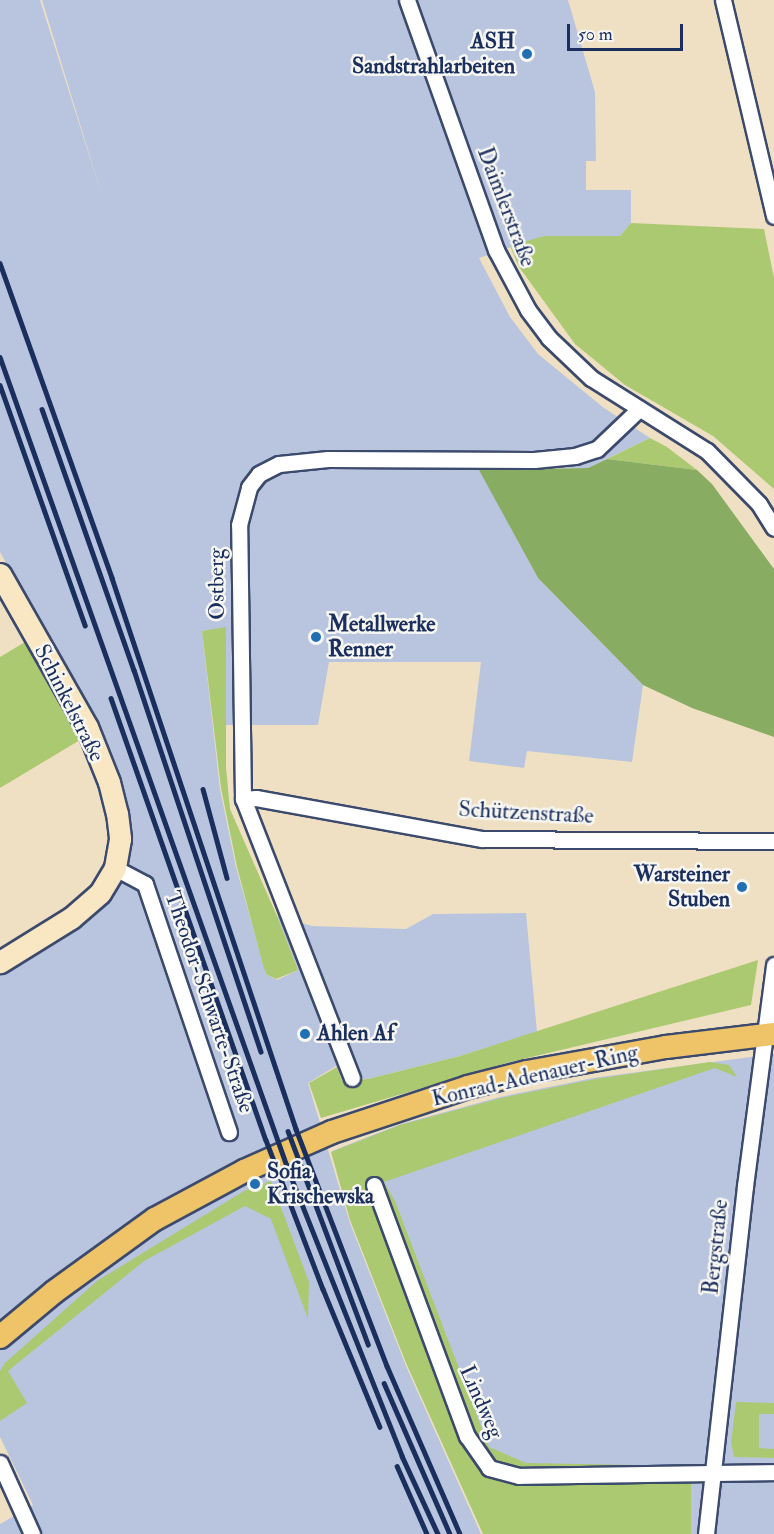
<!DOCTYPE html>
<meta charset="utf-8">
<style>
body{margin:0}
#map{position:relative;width:774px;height:1534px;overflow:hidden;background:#f0e0c3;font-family:"IM FELL Double Pica",serif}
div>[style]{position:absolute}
.industrial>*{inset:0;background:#b9c5de}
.green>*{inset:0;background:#abc970}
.forest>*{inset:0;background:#88ad62}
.roads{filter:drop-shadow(2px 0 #3b4a6d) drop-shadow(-2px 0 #3b4a6d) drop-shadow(0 2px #3b4a6d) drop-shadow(0 -2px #3b4a6d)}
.street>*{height:15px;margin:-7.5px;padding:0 7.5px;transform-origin:7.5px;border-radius:7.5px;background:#fff}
.secondary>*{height:21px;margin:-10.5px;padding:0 10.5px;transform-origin:10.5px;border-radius:10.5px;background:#f9e7c3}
.primary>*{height:22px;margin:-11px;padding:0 11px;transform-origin:11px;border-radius:11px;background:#efc469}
.rail>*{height:4.5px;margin:-2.25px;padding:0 2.25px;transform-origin:2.25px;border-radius:2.25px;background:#1b2f5e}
.dots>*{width:16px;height:16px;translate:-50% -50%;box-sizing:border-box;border:3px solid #f6f6f2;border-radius:50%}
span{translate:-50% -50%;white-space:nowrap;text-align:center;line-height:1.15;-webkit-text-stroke:5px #f6f6f2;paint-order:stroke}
.poi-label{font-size:22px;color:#1b2f5e;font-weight:700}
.right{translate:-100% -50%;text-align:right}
.left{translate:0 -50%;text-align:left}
.street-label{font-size:22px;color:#1b2f5e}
.scale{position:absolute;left:567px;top:24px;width:116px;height:27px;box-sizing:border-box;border:3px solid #1b2f5e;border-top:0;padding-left:8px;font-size:18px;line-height:21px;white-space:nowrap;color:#1b2f5e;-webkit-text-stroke:4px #f6f6f2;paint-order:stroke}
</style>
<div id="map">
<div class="industrial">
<div style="clip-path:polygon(0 0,40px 0,103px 199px,42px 0,568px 0,595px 92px,596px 161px,586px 161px,586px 190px,631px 190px,631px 223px,620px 236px,544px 236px,479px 258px,510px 317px,538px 354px,604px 408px,650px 438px,588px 468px,480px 470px,538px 578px,643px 685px,632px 762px,527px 751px,524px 768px,469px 761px,481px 662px,329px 662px,318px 725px,226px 725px,226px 628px,202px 631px,220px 789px,236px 867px,266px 974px,277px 980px,298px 970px,277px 916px,312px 926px,406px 929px,433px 914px,526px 913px,537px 1032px,460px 1056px,368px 1079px,343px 1080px,336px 1066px,308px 1083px,350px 1223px,406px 1366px,481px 1534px,0 1534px,0 1524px,33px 1505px,0 1437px,0 973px,76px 925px,109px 900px,125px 873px,129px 840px,43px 630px,0 552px)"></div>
<div style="clip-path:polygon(774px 1054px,774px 1534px,484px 1534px,351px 1221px,332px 1151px,401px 1124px,500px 1097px,593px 1078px)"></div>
</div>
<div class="green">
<div style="clip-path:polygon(631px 223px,764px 229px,774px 278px,774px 489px,713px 436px,625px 385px,575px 344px,519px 267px,510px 246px,544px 236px,620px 236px)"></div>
<div style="clip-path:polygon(650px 438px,667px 447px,697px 470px,607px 459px)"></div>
<div style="clip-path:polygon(226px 627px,226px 768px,230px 809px,277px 916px,298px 970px,276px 979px,266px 974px,263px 965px,237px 867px,221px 788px,202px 631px)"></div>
<div style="clip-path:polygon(25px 642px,80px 740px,0 788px,0 657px)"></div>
<div style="clip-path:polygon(758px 960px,751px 1005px,506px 1063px,321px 1118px,309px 1083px,337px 1067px,342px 1081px,368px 1079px,460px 1056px)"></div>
<div style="clip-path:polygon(710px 1062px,729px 1065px,737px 1077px,715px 1068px,384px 1182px,395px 1201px,489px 1447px,526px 1463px,691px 1466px,691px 1534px,483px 1534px,406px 1363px,350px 1220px,331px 1152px,400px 1125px,501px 1098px,595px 1079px)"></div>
<div style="clip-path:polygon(271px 1181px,309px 1282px,308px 1319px,271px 1219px,245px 1206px,144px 1261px,8px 1371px,27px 1403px,0 1421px,0 1371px,5px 1363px,97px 1281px,244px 1191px)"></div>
<div style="clip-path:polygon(736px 1402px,774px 1403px,774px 1414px,759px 1414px,759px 1448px,774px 1449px,774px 1458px,734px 1457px,731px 1443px)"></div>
</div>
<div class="forest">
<div style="clip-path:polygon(607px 459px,697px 470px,712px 484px,774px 569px,774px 737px,692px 708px,643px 685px,538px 578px,479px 470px,588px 468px)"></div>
</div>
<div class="roads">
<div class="street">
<div style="left:407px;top:0;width:265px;rotate:70.4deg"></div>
<div style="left:496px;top:250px;width:68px;rotate:61.9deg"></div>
<div style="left:528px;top:310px;width:35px;rotate:53deg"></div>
<div style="left:549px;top:338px;width:58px;rotate:43.6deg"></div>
<div style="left:591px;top:378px;width:137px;rotate:32.2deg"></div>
<div style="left:707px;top:451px;width:74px;rotate:45.5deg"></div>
<div style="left:759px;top:504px;width:28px;rotate:58deg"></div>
<div style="left:723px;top:0;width:222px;rotate:76.7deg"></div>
<div style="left:243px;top:799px;width:13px;rotate:-4deg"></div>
<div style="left:256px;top:798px;width:230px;rotate:10.3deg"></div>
<div style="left:482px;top:839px;width:292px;rotate:0.4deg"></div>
<div style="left:115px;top:868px;width:34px;rotate:28deg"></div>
<div style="left:145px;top:884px;width:262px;rotate:71.3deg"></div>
<div style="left:352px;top:1078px;width:300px;rotate:-111.3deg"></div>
<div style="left:243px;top:799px;width:274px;rotate:-90.8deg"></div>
<div style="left:239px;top:525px;width:39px;rotate:-75deg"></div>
<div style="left:249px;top:487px;width:16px;rotate:-52deg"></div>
<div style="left:259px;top:474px;width:22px;rotate:-27deg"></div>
<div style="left:279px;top:464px;width:49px;rotate:-5.8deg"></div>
<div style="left:328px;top:459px;width:206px;rotate:0.3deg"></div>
<div style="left:534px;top:460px;width:41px;rotate:-5.6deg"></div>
<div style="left:575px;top:456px;width:23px;rotate:-18deg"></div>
<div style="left:597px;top:449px;width:58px;rotate:-43.6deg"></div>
<div style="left:374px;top:1185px;width:268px;rotate:69.7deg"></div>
<div style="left:467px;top:1436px;width:39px;rotate:55deg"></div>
<div style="left:489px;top:1468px;width:31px;rotate:15deg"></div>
<div style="left:519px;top:1476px;width:255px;rotate:-0.9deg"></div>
<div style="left:0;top:1463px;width:78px;rotate:65.7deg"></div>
<div style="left:706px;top:1534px;width:350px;rotate:-83.6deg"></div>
<div style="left:745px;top:1186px;width:223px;rotate:-82.5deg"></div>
</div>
<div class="secondary">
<div style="left:0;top:574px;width:176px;rotate:60.4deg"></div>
<div style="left:87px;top:727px;width:59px;rotate:68.2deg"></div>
<div style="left:109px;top:782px;width:32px;rotate:76deg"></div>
<div style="left:117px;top:813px;width:26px;rotate:83deg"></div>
<div style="left:120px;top:839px;width:29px;rotate:100deg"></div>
<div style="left:115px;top:868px;width:29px;rotate:121deg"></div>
<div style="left:100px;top:893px;width:38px;rotate:139deg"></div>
<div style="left:71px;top:918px;width:84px;rotate:148.2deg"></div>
</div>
<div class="primary">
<div style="left:0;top:1337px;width:70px;rotate:-39.8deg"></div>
<div style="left:54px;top:1292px;width:125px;rotate:-35.9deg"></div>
<div style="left:155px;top:1219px;width:101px;rotate:-28.3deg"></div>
<div style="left:244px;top:1171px;width:96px;rotate:-23.9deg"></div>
<div style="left:332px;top:1132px;width:143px;rotate:-18.3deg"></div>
<div style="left:468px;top:1087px;width:61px;rotate:-14.3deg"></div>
<div style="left:527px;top:1072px;width:141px;rotate:-10.2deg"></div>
<div style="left:666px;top:1047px;width:109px;rotate:-6.9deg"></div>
</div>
</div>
<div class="rail">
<div style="left:0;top:263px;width:334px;rotate:70.4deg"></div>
<div style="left:112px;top:578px;width:581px;rotate:71.53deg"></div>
<div style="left:296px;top:1129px;width:254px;rotate:69deg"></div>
<div style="left:387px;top:1366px;width:183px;rotate:66.5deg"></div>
<div style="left:0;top:357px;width:862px;rotate:70.47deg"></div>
<div style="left:288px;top:1169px;width:309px;rotate:68.3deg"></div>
<div style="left:402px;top:1456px;width:86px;rotate:65.2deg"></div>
<div style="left:0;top:385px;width:255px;rotate:70.5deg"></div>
<div style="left:42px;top:409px;width:277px;rotate:70.6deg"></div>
<div style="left:134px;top:670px;width:402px;rotate:71.6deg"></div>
<div style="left:111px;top:698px;width:468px;rotate:70.7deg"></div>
<div style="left:266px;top:1140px;width:160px;rotate:69.1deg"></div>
<div style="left:323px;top:1289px;width:149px;rotate:67.6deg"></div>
<div style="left:203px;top:789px;width:92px;rotate:74.9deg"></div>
<div style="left:288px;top:1131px;width:228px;rotate:69.4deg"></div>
<div style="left:384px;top:1383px;width:165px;rotate:66.4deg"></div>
<div style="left:397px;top:1466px;width:74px;rotate:66.2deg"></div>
</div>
<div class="dots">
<div style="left:527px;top:54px;background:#1f6fb2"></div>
<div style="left:316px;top:637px;background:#1f6fb2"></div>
<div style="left:742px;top:887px;background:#1f6fb2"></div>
<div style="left:305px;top:1034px;background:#1f6fb2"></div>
<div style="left:255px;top:1184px;background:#1f6fb2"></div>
</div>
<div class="poi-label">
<span class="right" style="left:515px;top:54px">ASH<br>Sandstrahlarbeiten</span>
<span class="left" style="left:328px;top:637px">Metallwerke<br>Renner</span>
<span class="right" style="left:730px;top:887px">Warsteiner<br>Stuben</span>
<span class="left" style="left:317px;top:1034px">Ahlen Af</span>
<span class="left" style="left:267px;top:1184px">Sofia<br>Krischewska</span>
</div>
<div class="street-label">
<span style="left:506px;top:207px;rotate:69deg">Daimlerstraße</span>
<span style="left:217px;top:584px;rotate:-91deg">Ostberg</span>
<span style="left:69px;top:703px;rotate:63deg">Schinkelstraße</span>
<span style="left:526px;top:813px;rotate:3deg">Schützenstraße</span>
<span style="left:209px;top:1002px;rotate:71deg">Theodor-Schwarte-Straße</span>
<span style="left:535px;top:1076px;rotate:-13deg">Konrad-Adenauer-Ring</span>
<span style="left:716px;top:1247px;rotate:-84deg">Bergstraße</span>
<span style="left:481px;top:1402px;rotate:66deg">Lindweg</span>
</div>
<div class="scale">50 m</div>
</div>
